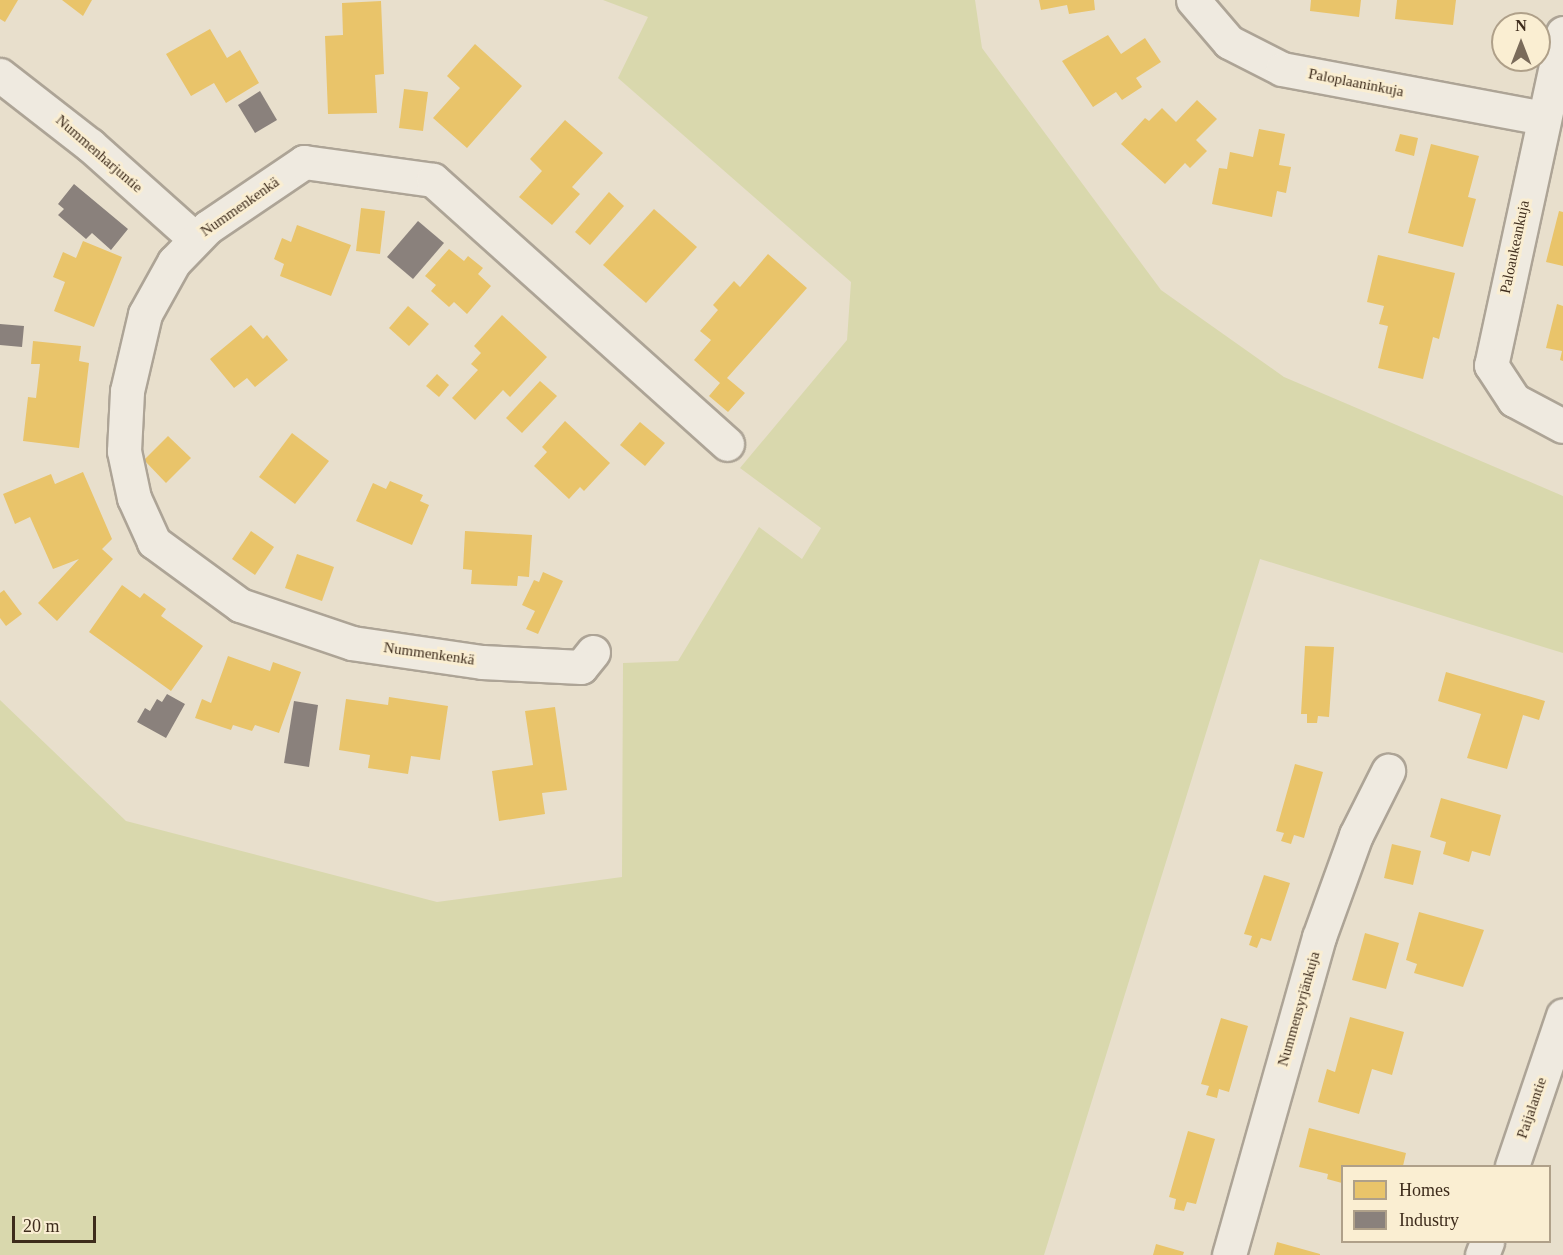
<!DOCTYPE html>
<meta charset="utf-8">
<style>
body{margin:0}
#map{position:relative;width:1563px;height:1255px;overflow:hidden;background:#e8dfcc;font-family:"Times New Roman",serif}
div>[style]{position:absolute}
.green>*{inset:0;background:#d9d8ad}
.homes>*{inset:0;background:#e9c46a}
.industry>*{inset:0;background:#8a817c}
.roads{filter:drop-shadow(2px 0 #ada496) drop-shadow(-2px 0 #ada496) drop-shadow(0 2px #ada496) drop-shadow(0 -2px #ada496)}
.minor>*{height:33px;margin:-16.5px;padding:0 16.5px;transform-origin:16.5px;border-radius:16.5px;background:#efeae0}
.tertiary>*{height:33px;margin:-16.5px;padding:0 16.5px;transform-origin:16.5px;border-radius:16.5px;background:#efeae0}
span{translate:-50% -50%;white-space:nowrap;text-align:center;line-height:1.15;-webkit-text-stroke:6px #faeed2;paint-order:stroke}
.street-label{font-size:15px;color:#3e2c1c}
.legend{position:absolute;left:1341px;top:1165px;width:210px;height:78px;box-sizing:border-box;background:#faeed2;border:2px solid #afa089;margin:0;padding:8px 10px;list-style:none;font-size:18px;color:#3e2c1c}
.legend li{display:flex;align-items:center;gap:12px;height:30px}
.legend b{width:30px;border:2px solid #afa089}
.north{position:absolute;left:1491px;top:12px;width:60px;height:60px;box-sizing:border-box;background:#faeed2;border:2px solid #afa089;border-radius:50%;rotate:0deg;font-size:16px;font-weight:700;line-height:24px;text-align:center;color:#3e2c1c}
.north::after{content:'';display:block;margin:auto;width:21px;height:27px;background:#7a6b5a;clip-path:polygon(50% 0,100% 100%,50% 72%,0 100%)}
.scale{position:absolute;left:12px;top:1216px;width:84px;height:27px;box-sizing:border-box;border:3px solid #3e2c1c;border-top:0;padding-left:8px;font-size:18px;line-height:21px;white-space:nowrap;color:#3e2c1c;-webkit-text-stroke:4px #faeed2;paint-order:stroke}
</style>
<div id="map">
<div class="green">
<div style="clip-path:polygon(603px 0,975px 0,982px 48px,1161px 290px,1284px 377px,1563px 496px,1563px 653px,1260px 559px,1044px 1255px,0 1255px,0 700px,126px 821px,437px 902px,622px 877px,623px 663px,678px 661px,759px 527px,802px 559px,821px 528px,740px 468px,847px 340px,851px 282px,618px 78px,648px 17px)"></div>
</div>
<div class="homes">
<div style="clip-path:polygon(0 0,18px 0,5px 22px,0 19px)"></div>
<div style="clip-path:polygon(62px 0,92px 0,83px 16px)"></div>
<div style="clip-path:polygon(1039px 0,1094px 0,1095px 10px,1069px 14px,1067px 5px,1041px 10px)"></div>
<div style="clip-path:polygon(1311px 0,1361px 0,1359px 17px,1310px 11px)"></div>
<div style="clip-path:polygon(1397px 0,1456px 0,1453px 25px,1395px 19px)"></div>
<div style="clip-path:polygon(381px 1px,384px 74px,375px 75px,377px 113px,328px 114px,325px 36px,343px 35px,342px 3px)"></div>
<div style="clip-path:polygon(210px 29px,227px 58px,240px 50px,259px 83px,226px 103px,214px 83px,191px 96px,166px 54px)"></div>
<div style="clip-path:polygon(1108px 35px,1121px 54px,1145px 38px,1161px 62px,1136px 78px,1142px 87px,1122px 100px,1116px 92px,1093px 107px,1062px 61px)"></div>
<div style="clip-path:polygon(475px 44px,522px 86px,467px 148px,433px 118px,460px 88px,447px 76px)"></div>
<div style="clip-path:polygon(404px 89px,428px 92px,423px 131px,399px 128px)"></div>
<div style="clip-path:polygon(1197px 100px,1217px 119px,1196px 140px,1207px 151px,1190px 168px,1185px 163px,1165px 184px,1121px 144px,1145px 118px,1149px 121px,1162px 108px,1176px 122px)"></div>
<div style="clip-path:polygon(565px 120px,603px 153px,572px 187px,580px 194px,552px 225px,519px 197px,542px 171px,530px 159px)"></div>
<div style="clip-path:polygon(1259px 129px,1285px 134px,1279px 165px,1291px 167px,1286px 193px,1277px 191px,1272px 217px,1212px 204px,1219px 168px,1227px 169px,1230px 152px,1253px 157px)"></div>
<div style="clip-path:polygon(1400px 134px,1418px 138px,1414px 156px,1395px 151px)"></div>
<div style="clip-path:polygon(1431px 144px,1479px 156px,1468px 197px,1476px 199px,1463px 247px,1408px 233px)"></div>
<div style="clip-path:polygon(609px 192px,624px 206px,590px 245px,575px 232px)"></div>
<div style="clip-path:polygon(361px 208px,385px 211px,380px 254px,356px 251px)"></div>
<div style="clip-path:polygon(654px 209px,697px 247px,646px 303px,603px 265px)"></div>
<div style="clip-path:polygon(1559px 211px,1563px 212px,1563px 266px,1546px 262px)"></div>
<div style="clip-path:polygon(297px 225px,351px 245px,331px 296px,280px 276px,284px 264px,274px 259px,282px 238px,291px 242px)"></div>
<div style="clip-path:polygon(83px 241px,122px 257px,94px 327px,54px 311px,65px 282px,53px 277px,63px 252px,76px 258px)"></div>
<div style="clip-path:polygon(449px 249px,464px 261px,468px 256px,483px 268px,478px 274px,491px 286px,467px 314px,454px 302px,449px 307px,431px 291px,436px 285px,425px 276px)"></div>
<div style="clip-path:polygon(768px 254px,807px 288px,727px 378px,745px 393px,728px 412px,709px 396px,720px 383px,694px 360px,711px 340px,700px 331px,718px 310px,713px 305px,734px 281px,740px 287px)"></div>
<div style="clip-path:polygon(1378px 255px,1455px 273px,1439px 339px,1433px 337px,1423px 379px,1378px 368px,1388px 326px,1379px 324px,1384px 306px,1367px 302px)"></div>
<div style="clip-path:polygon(1557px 304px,1563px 306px,1563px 361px,1560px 360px,1562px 351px,1546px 348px)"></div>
<div style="clip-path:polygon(408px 306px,429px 324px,409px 346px,389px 328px)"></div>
<div style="clip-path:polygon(502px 315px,547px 357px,510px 397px,503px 390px,475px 420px,452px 398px,478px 370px,471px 364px,481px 353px,474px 346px)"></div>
<div style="clip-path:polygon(251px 325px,263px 339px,267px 335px,288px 360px,255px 387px,247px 378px,234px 388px,210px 359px)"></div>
<div style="clip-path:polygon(33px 341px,81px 346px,79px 361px,89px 363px,79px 448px,23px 441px,28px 397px,36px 398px,40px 364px,31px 364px)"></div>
<div style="clip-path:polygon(437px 374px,449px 385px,439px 397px,426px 386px)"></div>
<div style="clip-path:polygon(540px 381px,557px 396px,522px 433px,506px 418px)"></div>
<div style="clip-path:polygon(565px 421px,610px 463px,584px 491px,580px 487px,569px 499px,534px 466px,547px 452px,542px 447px)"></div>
<div style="clip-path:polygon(640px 422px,665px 443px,645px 466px,620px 445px)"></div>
<div style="clip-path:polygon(292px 433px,329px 461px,295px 504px,259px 477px)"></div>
<div style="clip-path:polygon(168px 436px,191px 458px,166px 483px,144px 460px)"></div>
<div style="clip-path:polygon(83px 472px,112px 539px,102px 549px,113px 559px,57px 621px,38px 603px,79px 559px,53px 569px,30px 517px,15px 524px,3px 494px,51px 474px,55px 484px)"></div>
<div style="clip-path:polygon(390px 481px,423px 495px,420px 501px,429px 505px,412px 545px,356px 521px,373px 483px,386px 489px)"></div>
<div style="clip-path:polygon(251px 531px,274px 547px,255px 575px,232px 559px)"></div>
<div style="clip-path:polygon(465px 531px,532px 535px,529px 577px,518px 576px,517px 586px,471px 584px,472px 570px,463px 569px)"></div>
<div style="clip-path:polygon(297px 554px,334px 567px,322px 601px,285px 588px)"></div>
<div style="clip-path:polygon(543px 572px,563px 581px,538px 634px,526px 629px,535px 611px,522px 605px,534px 580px,539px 582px)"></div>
<div style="clip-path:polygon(122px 585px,140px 598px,144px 593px,166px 609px,161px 616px,203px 646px,171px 691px,89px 632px)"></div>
<div style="clip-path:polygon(4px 590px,22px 614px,6px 626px,0 618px,0 593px)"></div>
<div style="clip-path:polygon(1305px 646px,1334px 647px,1329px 717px,1318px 716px,1317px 723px,1307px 723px,1307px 714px,1301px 714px)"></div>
<div style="clip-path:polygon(228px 656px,270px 671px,273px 662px,301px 672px,279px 733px,255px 725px,252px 731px,233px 725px,231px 730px,195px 718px,202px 699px,211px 703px)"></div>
<div style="clip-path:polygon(1446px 672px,1545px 701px,1539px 720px,1523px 715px,1507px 769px,1467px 758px,1481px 714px,1438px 701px)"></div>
<div style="clip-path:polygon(389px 697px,448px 706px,440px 760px,411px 756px,408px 774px,368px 768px,370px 755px,339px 750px,346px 699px,388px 705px)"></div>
<div style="clip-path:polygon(555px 707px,567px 790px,542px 793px,545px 814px,499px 821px,492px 771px,533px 765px,525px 711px)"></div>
<div style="clip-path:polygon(1295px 764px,1323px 772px,1304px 838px,1294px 835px,1291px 844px,1281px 841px,1284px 833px,1276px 831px)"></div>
<div style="clip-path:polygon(1441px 798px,1501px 815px,1490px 856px,1472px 851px,1469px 862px,1443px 854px,1446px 842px,1430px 837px)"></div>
<div style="clip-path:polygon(1392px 844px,1421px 851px,1413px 885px,1384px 878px)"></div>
<div style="clip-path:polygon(1264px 875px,1290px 883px,1271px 941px,1261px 938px,1257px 948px,1249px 945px,1252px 936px,1244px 934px)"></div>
<div style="clip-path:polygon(1419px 912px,1484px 930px,1463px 987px,1414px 973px,1417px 964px,1406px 960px)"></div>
<div style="clip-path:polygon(1365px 933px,1399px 943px,1386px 989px,1352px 980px)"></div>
<div style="clip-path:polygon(1350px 1017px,1404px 1032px,1392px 1075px,1372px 1069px,1359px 1114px,1318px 1102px,1327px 1069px,1335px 1072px)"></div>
<div style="clip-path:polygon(1221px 1018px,1248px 1026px,1229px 1092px,1219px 1089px,1217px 1098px,1206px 1095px,1209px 1086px,1201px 1084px)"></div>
<div style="clip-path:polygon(1309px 1128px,1406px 1153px,1403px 1166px,1342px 1166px,1342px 1183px,1327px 1179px,1328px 1174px,1299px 1167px)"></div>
<div style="clip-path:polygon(1188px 1131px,1215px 1139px,1196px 1204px,1187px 1202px,1184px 1211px,1174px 1209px,1176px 1199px,1169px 1197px)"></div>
<div style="clip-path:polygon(1277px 1242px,1320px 1254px,1320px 1255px,1274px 1255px)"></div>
<div style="clip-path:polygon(1156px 1244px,1184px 1252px,1183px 1255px,1153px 1255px)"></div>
</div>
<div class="industry">
<div style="clip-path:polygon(260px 91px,277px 120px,255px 133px,238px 105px)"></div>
<div style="clip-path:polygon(74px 184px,128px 229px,111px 250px,92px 233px,86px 239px,58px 215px,64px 209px,58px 204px)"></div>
<div style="clip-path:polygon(418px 221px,444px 243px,413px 279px,387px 257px)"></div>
<div style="clip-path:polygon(0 324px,24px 326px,22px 347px,0 345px)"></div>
<div style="clip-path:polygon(167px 694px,185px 704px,166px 738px,137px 722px,145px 708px,150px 711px,157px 699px,162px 702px)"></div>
<div style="clip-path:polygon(294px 701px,318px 705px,309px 767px,284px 763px)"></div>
</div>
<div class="roads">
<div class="minor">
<div style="left:1193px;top:0;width:55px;rotate:49.4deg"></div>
<div style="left:1229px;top:42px;width:59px;rotate:27deg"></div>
<div style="left:1282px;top:69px;width:266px;rotate:10.6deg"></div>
<div style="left:1563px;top:33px;width:340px;rotate:102.2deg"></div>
<div style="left:1491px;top:365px;width:42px;rotate:56.7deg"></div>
<div style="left:1514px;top:400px;width:55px;rotate:28deg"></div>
<div style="left:0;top:75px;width:114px;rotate:37.9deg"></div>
<div style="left:90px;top:145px;width:140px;rotate:41.8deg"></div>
<div style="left:593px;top:652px;width:19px;rotate:129deg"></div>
<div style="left:581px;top:667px;width:99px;rotate:-177.1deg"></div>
<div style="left:482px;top:662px;width:131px;rotate:-171.7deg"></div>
<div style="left:352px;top:643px;width:118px;rotate:-161.3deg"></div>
<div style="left:240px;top:605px;width:107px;rotate:-143.8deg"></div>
<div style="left:154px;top:542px;width:48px;rotate:-114.4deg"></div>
<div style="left:134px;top:498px;width:48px;rotate:-102deg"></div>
<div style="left:124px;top:451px;width:60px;rotate:-87.1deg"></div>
<div style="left:127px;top:391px;width:79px;rotate:-76.8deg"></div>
<div style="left:145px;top:314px;width:60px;rotate:-60.9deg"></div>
<div style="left:174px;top:262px;width:49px;rotate:-45.8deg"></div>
<div style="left:208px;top:227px;width:116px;rotate:-34.1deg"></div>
<div style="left:304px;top:162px;width:130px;rotate:7.9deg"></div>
<div style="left:433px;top:180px;width:395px;rotate:41.9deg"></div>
<div style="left:1229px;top:1255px;width:330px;rotate:-74.2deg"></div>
<div style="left:1319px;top:937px;width:109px;rotate:-70.1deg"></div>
<div style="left:1356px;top:835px;width:72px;rotate:-63.4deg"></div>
</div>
<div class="tertiary">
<div style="left:1512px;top:1166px;width:159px;rotate:-71.3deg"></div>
<div style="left:1482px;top:1255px;width:14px;rotate:-69deg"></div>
</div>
</div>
<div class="street-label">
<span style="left:1356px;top:83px;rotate:11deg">Paloplaaninkuja</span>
<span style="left:99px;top:154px;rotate:41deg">Nummenharjuntie</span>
<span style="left:240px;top:207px;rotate:-35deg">Nummenkenkä</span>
<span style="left:1515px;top:247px;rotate:-78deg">Paloaukeankuja</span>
<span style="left:429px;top:654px;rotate:8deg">Nummenkenkä</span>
<span style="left:1299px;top:1009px;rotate:-74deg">Nummensyrjänkuja</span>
<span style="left:1532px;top:1108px;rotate:-71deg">Paijalantie</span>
</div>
<ul class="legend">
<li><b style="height:16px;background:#e9c46a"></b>Homes</li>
<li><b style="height:16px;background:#8a817c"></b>Industry</li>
</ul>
<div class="north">N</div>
<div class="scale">20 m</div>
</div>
